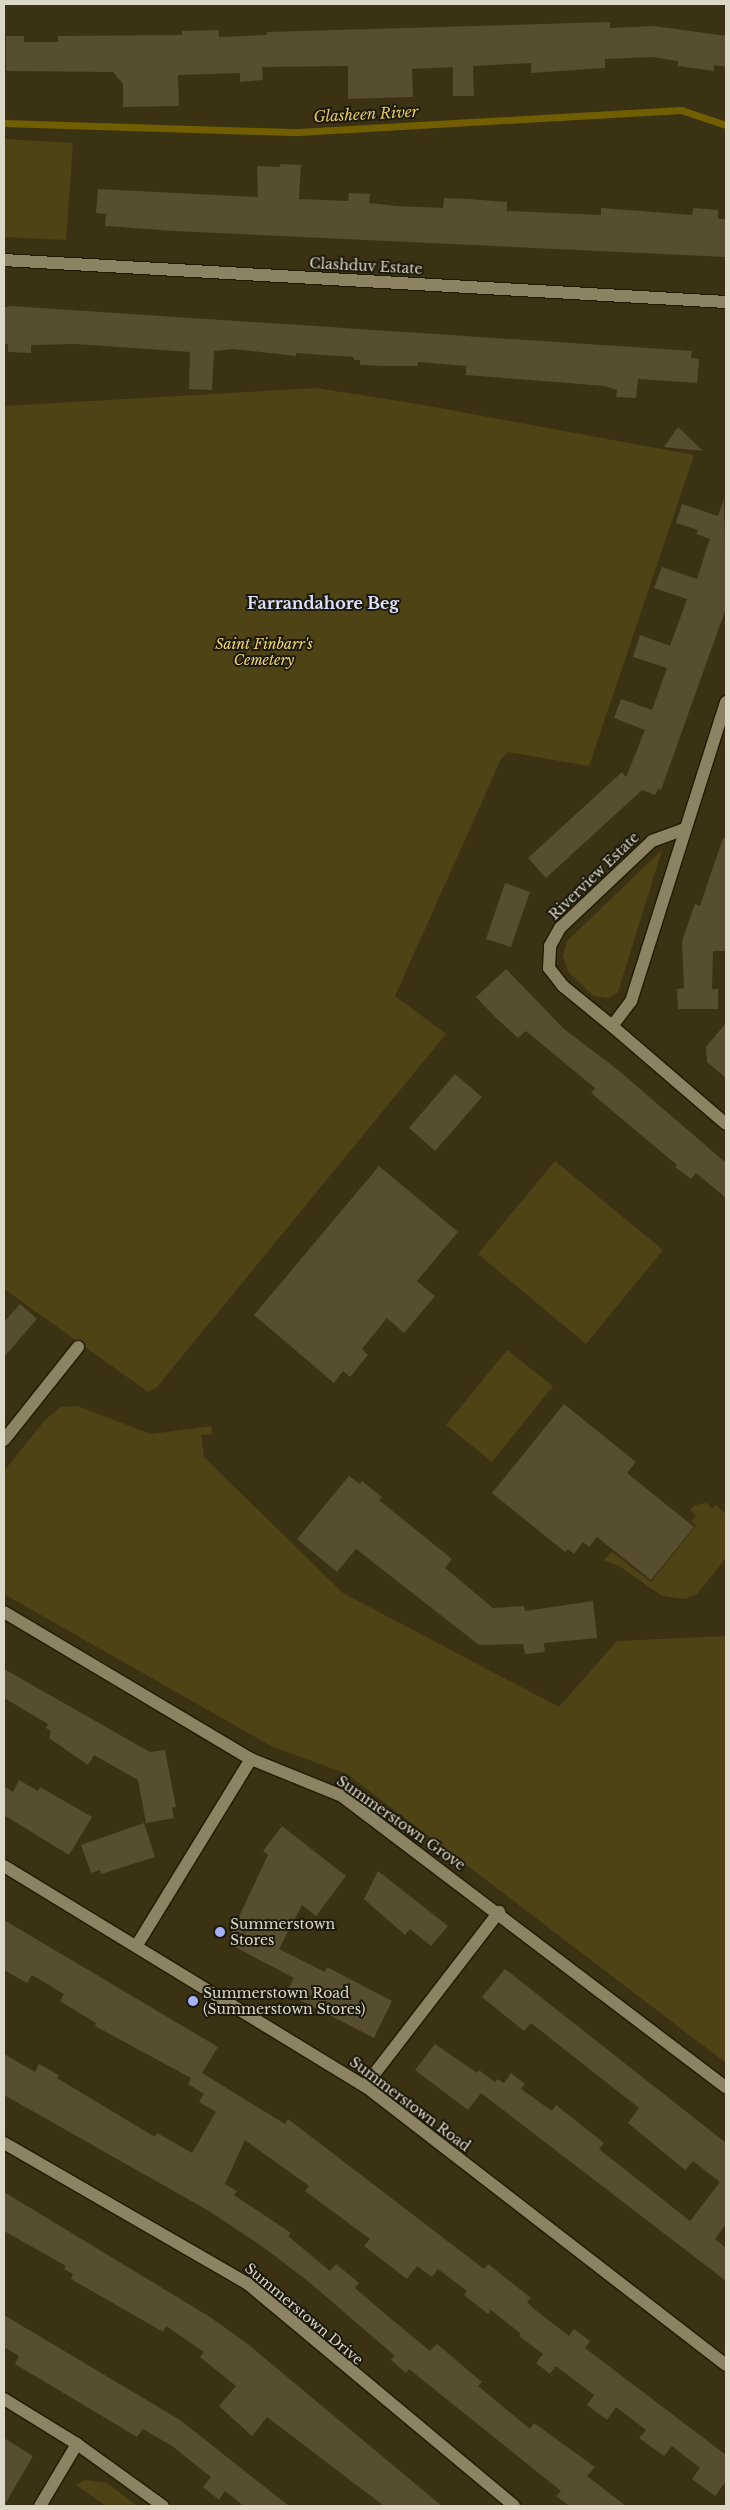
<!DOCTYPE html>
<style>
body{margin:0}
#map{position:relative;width:730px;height:2510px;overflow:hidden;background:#3a3212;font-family:"Libre Baskerville",serif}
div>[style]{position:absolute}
.green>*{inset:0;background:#4e4315}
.stream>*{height:7px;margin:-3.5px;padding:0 3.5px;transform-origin:3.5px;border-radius:3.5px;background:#705e00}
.building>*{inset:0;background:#564e2e}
.roads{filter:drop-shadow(1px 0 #211a00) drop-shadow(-1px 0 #211a00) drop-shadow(0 1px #211a00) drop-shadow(0 -1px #211a00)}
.minor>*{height:12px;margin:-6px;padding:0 6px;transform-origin:6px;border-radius:6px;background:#8b8361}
.dots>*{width:14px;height:14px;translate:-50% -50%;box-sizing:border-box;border:2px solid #1d1a0d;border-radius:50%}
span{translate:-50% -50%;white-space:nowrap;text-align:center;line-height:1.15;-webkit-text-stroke:4px #1d1a0d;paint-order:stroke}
.street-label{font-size:14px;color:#dcd8c6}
.park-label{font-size:14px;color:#f2d86d;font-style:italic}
.poi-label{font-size:14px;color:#dcd8c6}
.left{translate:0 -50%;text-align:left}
.water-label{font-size:15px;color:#e3c95e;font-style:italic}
.quarter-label{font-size:16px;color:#dce2ff;font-weight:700}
.frame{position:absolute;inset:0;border:5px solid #dcd8c6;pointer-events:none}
</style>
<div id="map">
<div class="green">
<div style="clip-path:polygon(4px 139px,73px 143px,66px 240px,4px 237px)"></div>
<div style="clip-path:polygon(316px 388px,418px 404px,694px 455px,589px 766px,508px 752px,501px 759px,395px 996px,446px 1034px,157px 1387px,148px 1392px,4px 1289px,4px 406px)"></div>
<div style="clip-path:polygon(662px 850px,618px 992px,608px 998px,594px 996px,569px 973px,563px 956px,567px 941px)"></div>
<div style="clip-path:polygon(555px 1161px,663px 1250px,586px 1344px,478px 1254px)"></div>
<div style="clip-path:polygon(507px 1350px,553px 1386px,492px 1462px,446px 1425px)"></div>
<div style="clip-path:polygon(77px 1406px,151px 1434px,211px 1426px,212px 1434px,201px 1435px,204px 1457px,343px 1593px,559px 1707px,617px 1641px,726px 1636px,726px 2063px,347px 1774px,271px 1746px,4px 1594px,4px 1471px,45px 1420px,61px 1407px)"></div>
<div style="clip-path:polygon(707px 1503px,712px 1509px,716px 1505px,726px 1514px,726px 1558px,697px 1594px,685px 1599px,662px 1596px,622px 1568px,604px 1560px,612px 1552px,651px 1582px,696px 1526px,691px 1521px,696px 1516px,690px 1510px,695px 1505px)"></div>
<div style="clip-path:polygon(85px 2480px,107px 2483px,137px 2506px,106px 2506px,76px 2485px)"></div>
</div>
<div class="stream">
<div style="left:4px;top:123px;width:294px;rotate:1.8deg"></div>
<div style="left:298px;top:132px;width:384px;rotate:-3.3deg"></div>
<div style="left:681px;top:110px;width:47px;rotate:18.4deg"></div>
</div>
<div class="building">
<div style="clip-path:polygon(610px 22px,610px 28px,654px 26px,726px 36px,726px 67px,714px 65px,714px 71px,678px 66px,678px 61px,652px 57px,605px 59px,605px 68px,531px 73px,531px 63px,473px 66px,474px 96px,453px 96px,453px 67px,412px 69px,413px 97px,348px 99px,348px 66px,262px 67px,263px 80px,240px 82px,240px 73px,178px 75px,179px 106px,123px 107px,123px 84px,113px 72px,6px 71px,6px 36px,24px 36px,24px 42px,58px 42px,58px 36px,182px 35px,182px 31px,218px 30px,219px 37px,267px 35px,267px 32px)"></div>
<div style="clip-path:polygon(280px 164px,301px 165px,299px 199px,348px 201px,349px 193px,370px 194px,369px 203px,396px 206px,443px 208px,444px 198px,469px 199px,507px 202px,507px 211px,601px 215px,601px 208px,692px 215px,693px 208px,718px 210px,718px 219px,726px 219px,726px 257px,174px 231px,105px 226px,106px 214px,96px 213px,98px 189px,258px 197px,257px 166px,280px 167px)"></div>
<div style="clip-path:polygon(10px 306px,692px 351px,691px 358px,699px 359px,697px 383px,638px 379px,636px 398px,616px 397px,617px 390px,605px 386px,466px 375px,466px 366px,418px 362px,418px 366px,384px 366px,360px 365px,360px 360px,354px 360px,354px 357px,296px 353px,296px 356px,234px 349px,214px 351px,212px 390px,189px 389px,190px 352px,75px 344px,31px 345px,31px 353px,8px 352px,8px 344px,4px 344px,4px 308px)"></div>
<div style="clip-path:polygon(678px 427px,703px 451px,664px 447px)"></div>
<div style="clip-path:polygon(724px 499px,726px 608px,661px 790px,658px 789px,655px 795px,642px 790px,546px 878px,528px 858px,622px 772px,626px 777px,645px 730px,614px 718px,621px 699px,652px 710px,667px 668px,633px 657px,640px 635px,670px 646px,687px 599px,654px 588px,662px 567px,697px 579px,707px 547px,710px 539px,696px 534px,698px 530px,676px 523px,682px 504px,718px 516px)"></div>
<div style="clip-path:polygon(723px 838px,726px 839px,726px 951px,713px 951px,712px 989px,718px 989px,718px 1009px,678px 1009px,677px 989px,684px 988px,682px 941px,695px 904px,700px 906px)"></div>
<div style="clip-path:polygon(505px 883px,530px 892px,511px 947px,486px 939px)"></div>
<div style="clip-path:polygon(506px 969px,564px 1029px,618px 1070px,726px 1163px,726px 1198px,696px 1173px,691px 1179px,675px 1167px,677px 1165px,591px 1093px,595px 1088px,526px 1031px,518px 1038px,493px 1015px,476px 997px)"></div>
<div style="clip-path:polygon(726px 1023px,726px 1078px,707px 1062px,706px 1047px)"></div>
<div style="clip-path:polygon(455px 1074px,482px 1097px,435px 1151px,409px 1128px)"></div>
<div style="clip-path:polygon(379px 1166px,458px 1232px,417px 1281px,435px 1296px,404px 1333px,387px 1318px,362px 1349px,368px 1355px,350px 1377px,343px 1371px,334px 1383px,254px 1315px)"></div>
<div style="clip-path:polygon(20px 1304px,37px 1319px,4px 1357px,4px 1322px)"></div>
<div style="clip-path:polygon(564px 1404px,636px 1462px,627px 1473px,694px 1527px,651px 1580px,597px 1537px,589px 1547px,583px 1542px,574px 1554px,568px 1549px,565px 1552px,492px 1493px)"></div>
<div style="clip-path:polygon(349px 1476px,360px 1484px,362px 1481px,382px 1497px,379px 1500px,452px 1559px,445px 1568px,493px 1608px,524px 1606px,525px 1611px,593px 1601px,597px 1638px,544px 1643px,545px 1652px,525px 1654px,523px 1644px,479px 1645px,356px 1549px,337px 1572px,297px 1539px)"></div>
<div style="clip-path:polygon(4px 1669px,150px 1752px,165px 1750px,176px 1807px,172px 1808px,174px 1818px,146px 1823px,138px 1780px,94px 1755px,88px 1765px,49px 1738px,51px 1731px,46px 1728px,48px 1724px,4px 1698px)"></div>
<div style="clip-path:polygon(19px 1780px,38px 1791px,40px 1787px,92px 1817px,69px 1855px,4px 1815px,4px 1786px,13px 1792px)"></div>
<div style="clip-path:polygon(144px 1823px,155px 1857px,101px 1874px,100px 1870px,91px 1873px,81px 1845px)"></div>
<div style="clip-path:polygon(282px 1826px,346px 1876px,316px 1916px,302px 1905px,279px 1949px,325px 1972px,327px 1967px,392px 2001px,374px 2038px,286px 1993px,294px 1978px,233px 1946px,229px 1938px,268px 1855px,263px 1851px)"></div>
<div style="clip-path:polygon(378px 1871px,448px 1926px,431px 1946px,410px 1929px,405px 1935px,364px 1899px)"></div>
<div style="clip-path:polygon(4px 1920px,218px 2047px,202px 2073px,285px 2124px,288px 2119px,484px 2269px,488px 2264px,531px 2298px,527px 2302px,534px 2309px,569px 2336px,574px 2329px,590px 2341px,585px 2348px,726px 2455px,726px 2481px,715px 2496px,692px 2479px,700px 2468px,672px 2446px,664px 2456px,639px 2438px,646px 2430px,616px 2407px,607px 2420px,587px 2405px,594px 2395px,556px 2366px,550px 2374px,536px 2363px,543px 2354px,519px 2336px,521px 2334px,491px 2310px,488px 2314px,464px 2295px,467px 2291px,438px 2269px,432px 2277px,417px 2266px,407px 2279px,364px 2246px,370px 2239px,305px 2191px,309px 2186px,245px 2140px,225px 2184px,237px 2191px,234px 2195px,291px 2233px,288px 2236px,330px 2271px,336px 2264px,359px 2283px,355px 2288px,390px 2318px,430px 2351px,437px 2344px,482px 2382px,478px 2386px,530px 2429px,534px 2423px,595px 2467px,587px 2476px,626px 2506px,569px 2506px,556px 2496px,561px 2491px,409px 2369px,406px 2373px,391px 2360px,395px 2356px,309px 2282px,263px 2247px,209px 2211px,4px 2095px,4px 2054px,35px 2072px,39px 2064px,59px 2075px,57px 2078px,155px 2137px,157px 2133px,192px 2153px,216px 2112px,199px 2102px,204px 2094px,188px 2084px,191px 2078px,95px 2026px,96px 2023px,60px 2001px,64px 1994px,32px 1975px,27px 1983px,4px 1970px)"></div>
<div style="clip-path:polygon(505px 1969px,726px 2143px,726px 2224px,715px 2239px,726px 2248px,726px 2281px,481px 2093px,468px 2110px,415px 2070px,435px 2044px,477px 2073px,479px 2070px,495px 2082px,497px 2079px,504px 2083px,511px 2073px,525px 2084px,521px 2089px,552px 2111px,556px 2105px,604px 2143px,599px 2149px,690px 2221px,720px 2182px,693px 2161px,685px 2170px,628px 2123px,639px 2108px,531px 2023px,524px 2031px,482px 1997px)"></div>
<div style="clip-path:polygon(4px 2192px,210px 2317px,249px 2345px,442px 2506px,384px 2506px,267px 2417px,252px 2436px,219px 2406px,236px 2386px,200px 2357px,204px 2352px,166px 2326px,163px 2332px,71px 2279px,73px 2274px,64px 2269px,66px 2266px,4px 2231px)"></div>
<div style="clip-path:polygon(4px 2315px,180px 2420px,289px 2506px,244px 2506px,225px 2491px,219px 2500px,203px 2487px,211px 2477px,172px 2446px,143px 2429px,137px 2437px,15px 2364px,19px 2356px,4px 2347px)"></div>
<div style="clip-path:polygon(4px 2438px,33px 2456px,4px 2506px)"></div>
</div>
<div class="roads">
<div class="minor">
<div style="left:4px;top:260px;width:723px;rotate:3.33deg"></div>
<div style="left:726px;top:702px;width:314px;rotate:107.6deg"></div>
<div style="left:631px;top:1001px;width:31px;rotate:127deg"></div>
<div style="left:612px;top:1026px;width:150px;rotate:40.7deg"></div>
<div style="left:612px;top:1026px;width:63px;rotate:-140.8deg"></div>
<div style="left:563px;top:986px;width:23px;rotate:-128deg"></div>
<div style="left:549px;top:968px;width:22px;rotate:-87deg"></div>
<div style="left:550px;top:946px;width:21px;rotate:-61deg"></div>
<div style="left:560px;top:928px;width:127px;rotate:-43.4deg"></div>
<div style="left:652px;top:841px;width:33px;rotate:-20deg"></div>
<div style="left:4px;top:1440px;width:119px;rotate:-51.5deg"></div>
<div style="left:4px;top:1612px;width:287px;rotate:30.8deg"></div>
<div style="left:251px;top:1759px;width:98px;rotate:22.1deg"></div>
<div style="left:342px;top:1796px;width:482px;rotate:37.2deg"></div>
<div style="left:4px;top:1866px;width:423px;rotate:31.4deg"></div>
<div style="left:365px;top:2086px;width:456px;rotate:37.7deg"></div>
<div style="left:137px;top:1945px;width:218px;rotate:-58.5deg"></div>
<div style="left:365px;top:2086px;width:220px;rotate:-52.4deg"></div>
<div style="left:4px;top:2143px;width:282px;rotate:30deg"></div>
<div style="left:248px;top:2284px;width:346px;rotate:39.8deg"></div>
<div style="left:4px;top:2399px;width:86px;rotate:31.7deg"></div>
<div style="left:77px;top:2444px;width:72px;rotate:120.8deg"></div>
<div style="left:77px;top:2444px;width:106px;rotate:35.8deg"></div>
</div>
</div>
<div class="dots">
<div style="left:220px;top:1932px;background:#a4b2fc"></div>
<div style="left:193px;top:2001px;background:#a4b2fc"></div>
</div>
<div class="street-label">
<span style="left:366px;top:266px;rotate:3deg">Clashduv Estate</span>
<span style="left:594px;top:876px;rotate:-44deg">Riverview Estate</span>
<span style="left:401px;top:1823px;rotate:35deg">Summerstown Grove</span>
<span style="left:410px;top:2104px;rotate:37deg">Summerstown Road</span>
<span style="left:304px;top:2314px;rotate:40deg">Summerstown Drive</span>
</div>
<div class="park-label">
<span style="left:264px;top:652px">Saint Finbarr's<br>Cemetery</span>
</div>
<div class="poi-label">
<span class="left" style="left:230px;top:1932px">Summerstown<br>Stores</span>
<span class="left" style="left:203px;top:2001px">Summerstown Road<br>(Summerstown Stores)</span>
</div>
<div class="water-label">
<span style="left:366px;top:114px;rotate:-3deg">Glasheen River</span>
</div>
<div class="quarter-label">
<span style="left:323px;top:603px">Farrandahore Beg</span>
</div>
<div class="frame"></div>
</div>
